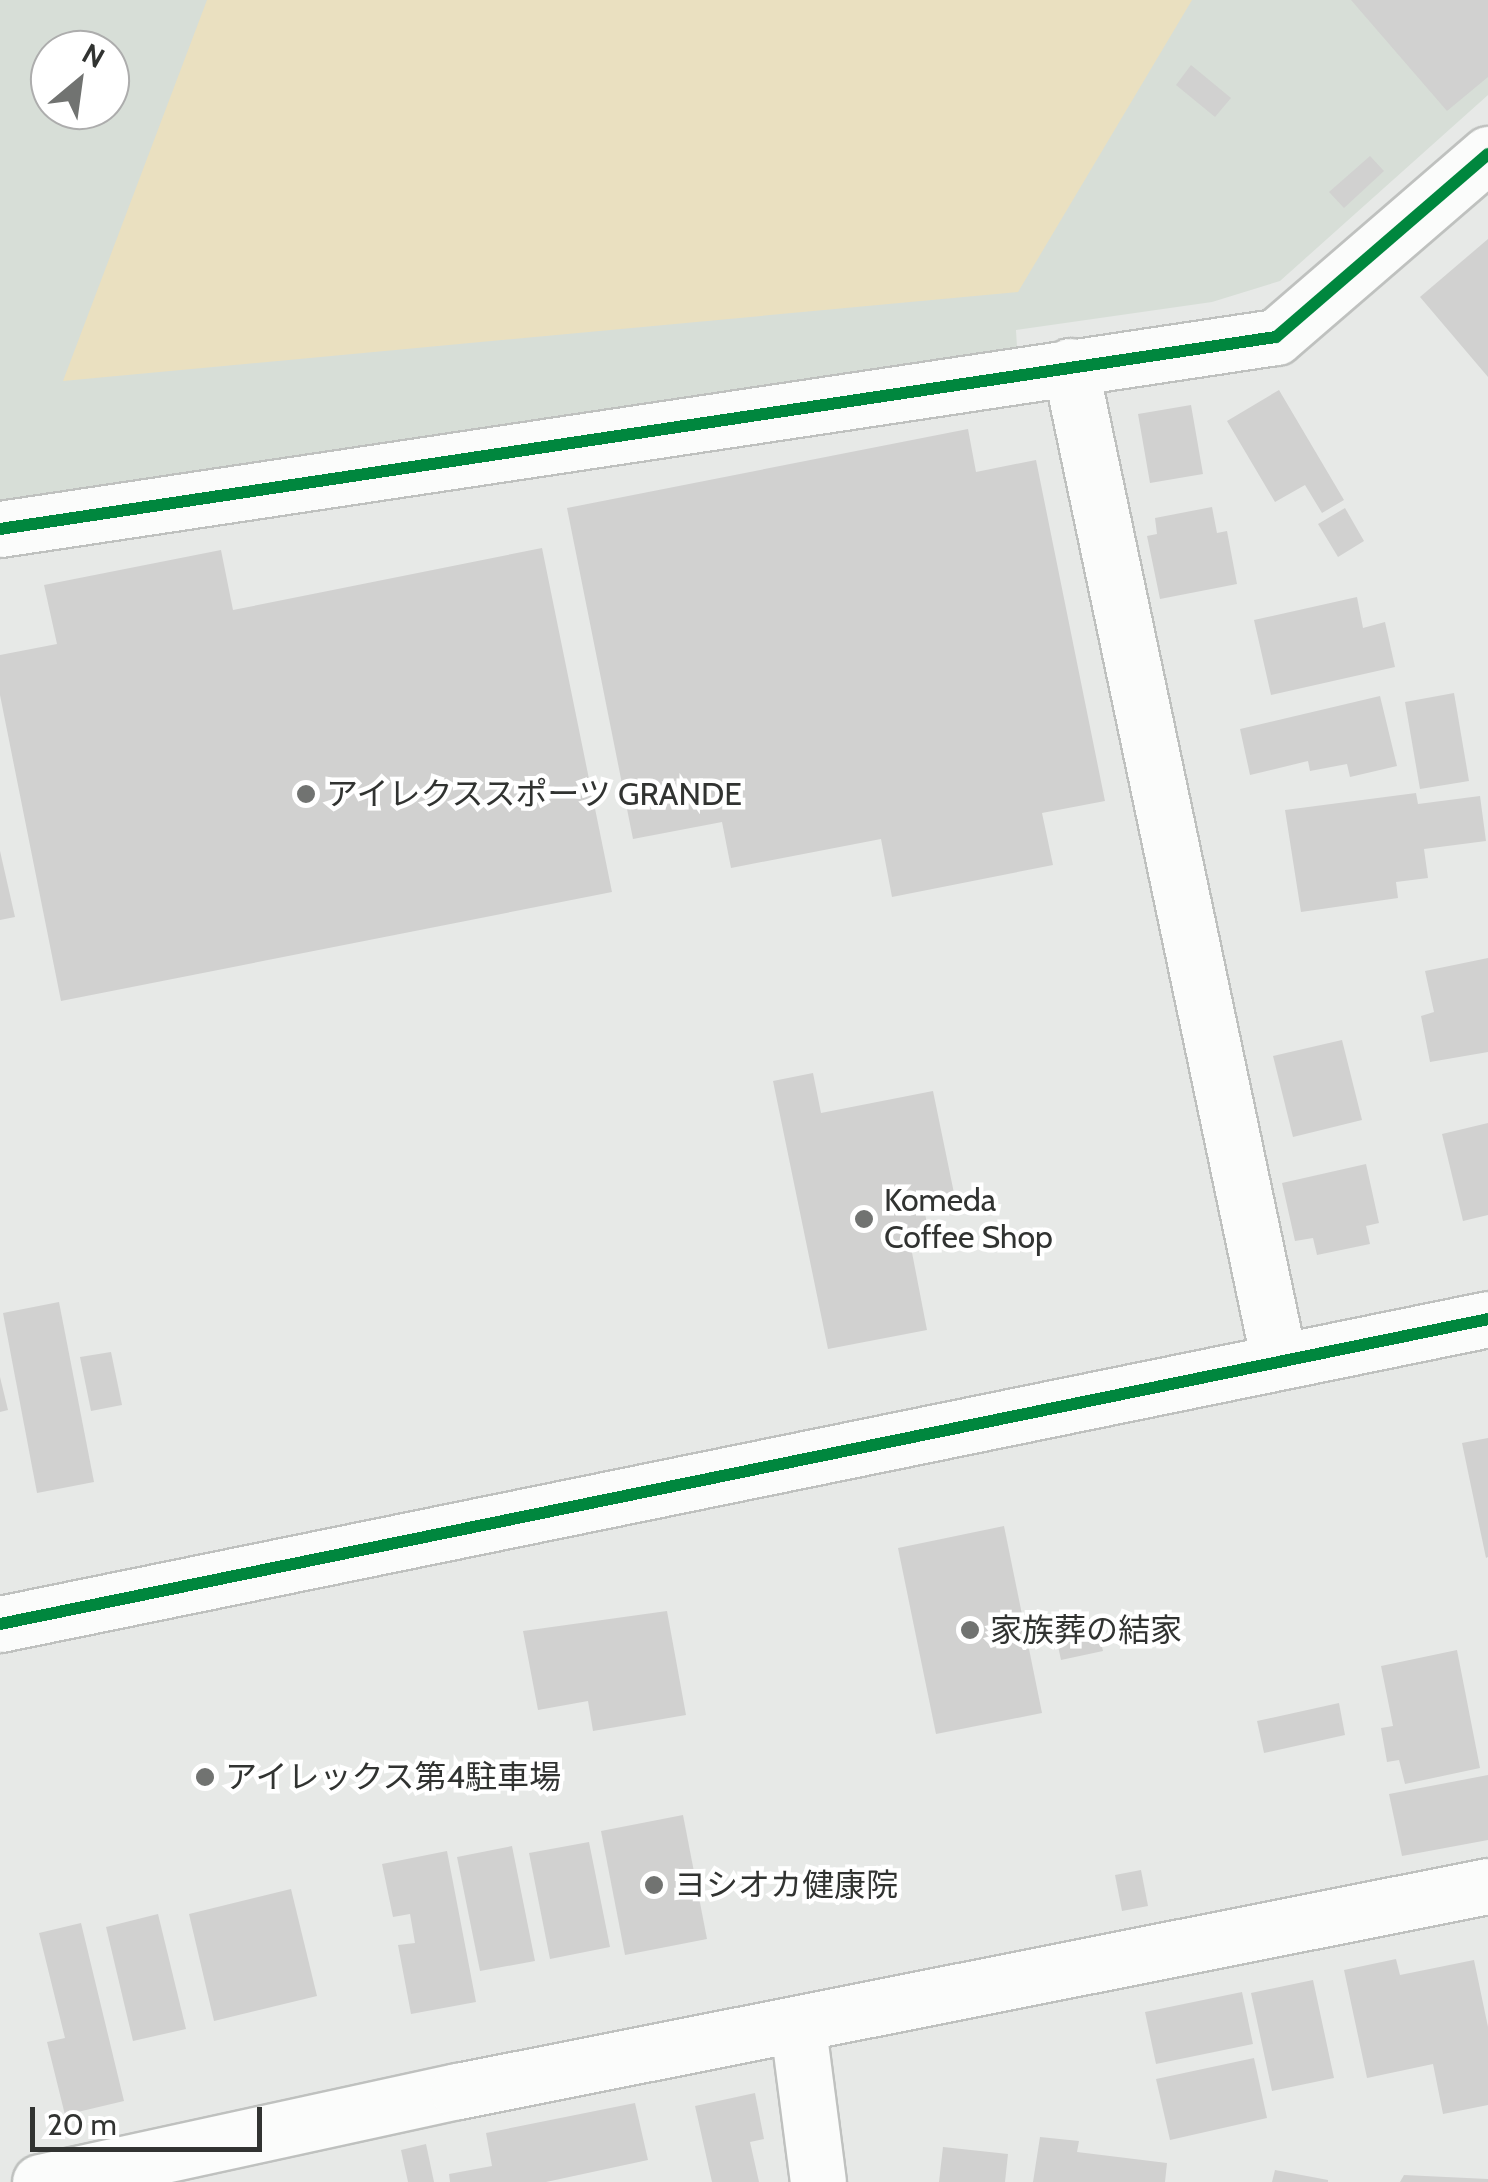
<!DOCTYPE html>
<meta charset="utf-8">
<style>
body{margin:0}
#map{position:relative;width:1488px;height:2182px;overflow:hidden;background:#e7e9e7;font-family:Cabin,"Noto Sans JP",sans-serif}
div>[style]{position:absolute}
.built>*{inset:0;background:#d7ded7}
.green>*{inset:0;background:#eae0c0}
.building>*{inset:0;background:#d1d1d0}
.roads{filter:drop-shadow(2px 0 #bfc1bf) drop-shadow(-2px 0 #bfc1bf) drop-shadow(0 2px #bfc1bf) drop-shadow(0 -2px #bfc1bf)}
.minor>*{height:55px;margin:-27.5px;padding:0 27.5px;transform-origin:27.5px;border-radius:27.5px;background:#fbfcfb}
.tertiary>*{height:55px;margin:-27.5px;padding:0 27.5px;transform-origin:27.5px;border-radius:27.5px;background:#fbfcfb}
.cycleway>*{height:12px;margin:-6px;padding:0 6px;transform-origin:6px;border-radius:6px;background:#00873e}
.dots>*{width:28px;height:28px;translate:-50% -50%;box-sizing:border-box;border:5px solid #fff;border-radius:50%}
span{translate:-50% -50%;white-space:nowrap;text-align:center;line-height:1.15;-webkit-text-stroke:9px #fff;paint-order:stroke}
.poi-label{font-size:32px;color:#313331}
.left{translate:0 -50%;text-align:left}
.north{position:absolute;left:30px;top:30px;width:100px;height:100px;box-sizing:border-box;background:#fff;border:2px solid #adadad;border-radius:50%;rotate:29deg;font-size:28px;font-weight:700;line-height:40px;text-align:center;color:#313331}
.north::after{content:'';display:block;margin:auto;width:35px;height:45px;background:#717371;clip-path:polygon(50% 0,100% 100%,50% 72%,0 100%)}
.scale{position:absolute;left:30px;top:2107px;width:232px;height:45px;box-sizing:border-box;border:5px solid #313331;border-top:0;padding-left:12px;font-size:30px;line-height:35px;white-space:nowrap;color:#313331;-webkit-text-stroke:8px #fff;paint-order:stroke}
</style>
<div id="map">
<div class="built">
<div style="clip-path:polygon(evenodd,0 0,1488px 0,1488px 95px,1280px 281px,1212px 302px,1016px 330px,1017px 347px,0 500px,0 0,50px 50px,110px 50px,110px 110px,50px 110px,50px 50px)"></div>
</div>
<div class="green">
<div style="clip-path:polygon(207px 0,1192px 0,1018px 292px,63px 381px)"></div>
</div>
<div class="building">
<div style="clip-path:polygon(1351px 0,1488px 0,1488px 77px,1447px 111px)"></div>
<div style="clip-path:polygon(1191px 65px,1231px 98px,1215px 117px,1176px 85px)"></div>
<div style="clip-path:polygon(1370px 156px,1384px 171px,1344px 208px,1329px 192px)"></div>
<div style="clip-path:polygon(1488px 239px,1488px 377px,1420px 297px)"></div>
<div style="clip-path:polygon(1279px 390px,1344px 500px,1322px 513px,1305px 485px,1275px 502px,1227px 421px)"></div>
<div style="clip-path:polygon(1191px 405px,1203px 474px,1150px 483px,1138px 414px)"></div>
<div style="clip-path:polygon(968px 429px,976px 472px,1036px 460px,1105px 801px,1042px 813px,1053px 865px,892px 897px,881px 839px,731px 868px,722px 822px,633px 839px,567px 508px)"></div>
<div style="clip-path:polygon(1212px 507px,1217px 533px,1227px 531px,1237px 584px,1160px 599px,1147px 536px,1157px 534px,1155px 518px)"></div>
<div style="clip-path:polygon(1345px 508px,1364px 541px,1338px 557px,1318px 524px)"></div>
<div style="clip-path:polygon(542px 548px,612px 892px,61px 1001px,0 695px,0 655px,57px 644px,44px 585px,221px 550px,233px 610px)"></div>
<div style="clip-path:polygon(1357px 597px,1363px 628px,1385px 622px,1395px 667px,1271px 695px,1254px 620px)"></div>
<div style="clip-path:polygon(1454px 693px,1469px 781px,1420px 789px,1405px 702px)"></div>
<div style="clip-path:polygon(1380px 696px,1397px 766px,1350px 777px,1347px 764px,1310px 771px,1308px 761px,1250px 775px,1240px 729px)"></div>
<div style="clip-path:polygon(1416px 793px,1418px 804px,1480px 796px,1486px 841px,1424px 849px,1428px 878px,1396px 882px,1398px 898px,1301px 912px,1285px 810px)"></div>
<div style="clip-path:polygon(0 851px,15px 917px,0 920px)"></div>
<div style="clip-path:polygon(1488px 958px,1488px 1052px,1430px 1062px,1421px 1016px,1434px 1012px,1425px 971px)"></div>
<div style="clip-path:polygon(1342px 1040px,1362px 1120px,1293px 1137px,1273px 1056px)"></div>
<div style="clip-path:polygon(813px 1073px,821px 1113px,933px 1091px,955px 1198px,923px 1204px,929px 1233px,909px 1237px,927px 1330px,828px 1349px,773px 1081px)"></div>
<div style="clip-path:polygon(1488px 1123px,1488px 1215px,1463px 1221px,1442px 1134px)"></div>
<div style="clip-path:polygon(1366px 1164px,1379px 1223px,1366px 1226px,1370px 1244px,1317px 1255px,1313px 1238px,1295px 1241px,1282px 1183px)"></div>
<div style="clip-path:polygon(59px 1302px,94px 1482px,37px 1493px,3px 1313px)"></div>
<div style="clip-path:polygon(111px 1352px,122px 1405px,91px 1411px,80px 1357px)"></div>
<div style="clip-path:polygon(0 1377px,8px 1410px,0 1412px)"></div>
<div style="clip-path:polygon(1488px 1438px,1488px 1557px,1486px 1558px,1462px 1443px)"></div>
<div style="clip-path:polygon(1004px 1526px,1042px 1713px,936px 1734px,898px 1548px)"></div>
<div style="clip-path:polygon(667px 1611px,686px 1715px,593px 1731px,588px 1701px,538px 1710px,523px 1631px)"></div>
<div style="clip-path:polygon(1095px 1617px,1103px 1651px,1061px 1660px,1054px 1627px)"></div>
<div style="clip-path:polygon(1457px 1650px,1480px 1768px,1405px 1784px,1399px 1760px,1387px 1762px,1381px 1728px,1393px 1726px,1381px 1666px)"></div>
<div style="clip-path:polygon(1339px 1703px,1345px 1735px,1264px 1753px,1257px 1721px)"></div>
<div style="clip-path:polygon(1488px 1775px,1488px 1840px,1402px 1856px,1389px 1794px)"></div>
<div style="clip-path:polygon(683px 1815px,707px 1939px,625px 1955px,601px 1831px)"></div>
<div style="clip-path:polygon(589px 1842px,610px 1947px,550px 1959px,529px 1853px)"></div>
<div style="clip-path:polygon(512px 1846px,535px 1961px,480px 1971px,457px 1857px)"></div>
<div style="clip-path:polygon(447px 1851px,476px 2002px,411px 2014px,398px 1945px,415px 1943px,410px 1914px,393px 1917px,382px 1864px)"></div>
<div style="clip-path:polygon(1141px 1870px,1148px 1906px,1122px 1911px,1115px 1875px)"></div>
<div style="clip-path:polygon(291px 1889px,317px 1996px,214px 2021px,189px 1914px)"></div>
<div style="clip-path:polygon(158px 1914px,186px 2029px,133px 2041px,106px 1927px)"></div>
<div style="clip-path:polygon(81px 1923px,124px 2101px,65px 2115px,47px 2042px,65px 2038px,39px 1933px)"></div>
<div style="clip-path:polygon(1396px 1959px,1400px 1975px,1474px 1960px,1488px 2027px,1488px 2105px,1443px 2114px,1433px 2064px,1367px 2078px,1344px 1970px)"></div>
<div style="clip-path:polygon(1313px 1980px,1334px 2078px,1272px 2091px,1251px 1993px)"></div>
<div style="clip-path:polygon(1242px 1992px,1253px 2044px,1156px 2064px,1145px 2012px)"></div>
<div style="clip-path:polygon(1254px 2058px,1267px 2118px,1170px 2140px,1156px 2079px)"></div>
<div style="clip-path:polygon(755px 2093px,764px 2139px,750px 2142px,759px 2182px,712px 2182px,695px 2106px)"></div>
<div style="clip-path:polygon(635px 2103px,648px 2160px,546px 2182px,450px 2182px,449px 2174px,492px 2166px,486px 2133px)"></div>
<div style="clip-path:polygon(1040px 2137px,1079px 2141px,1077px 2152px,1167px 2163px,1165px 2182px,1033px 2182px)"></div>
<div style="clip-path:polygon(426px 2144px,434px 2182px,408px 2182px,401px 2150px)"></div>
<div style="clip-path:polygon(943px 2147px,1008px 2154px,1005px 2182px,939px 2182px)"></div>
<div style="clip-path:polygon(1275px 2170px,1328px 2180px,1328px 2182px,1272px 2182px)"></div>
<div style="clip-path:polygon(1404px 2175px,1488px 2179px,1488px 2182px,1400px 2182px)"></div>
</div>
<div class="roads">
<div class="minor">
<div style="left:1070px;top:366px;width:1017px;rotate:78.14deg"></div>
<div style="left:0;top:529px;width:1290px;rotate:-8.56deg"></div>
<div style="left:1276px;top:337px;width:280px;rotate:-40.8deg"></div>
<div style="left:798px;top:2028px;width:155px;rotate:82.6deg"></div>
<div style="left:40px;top:2182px;width:428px;rotate:-12.3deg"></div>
<div style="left:458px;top:2091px;width:1050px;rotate:-11.26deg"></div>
</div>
<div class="tertiary">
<div style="left:0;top:1624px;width:1519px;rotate:-11.58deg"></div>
</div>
</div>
<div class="cycleway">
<div style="left:0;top:529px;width:1290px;rotate:-8.56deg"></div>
<div style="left:1276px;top:337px;width:280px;rotate:-40.8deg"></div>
<div style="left:0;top:1624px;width:1519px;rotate:-11.58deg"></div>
</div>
<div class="dots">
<div style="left:306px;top:794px;background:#717371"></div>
<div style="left:864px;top:1219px;background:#717371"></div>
<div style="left:970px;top:1630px;background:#717371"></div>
<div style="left:205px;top:1777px;background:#717371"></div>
<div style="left:654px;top:1885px;background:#717371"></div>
</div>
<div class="poi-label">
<span class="left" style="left:326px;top:794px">アイレクススポーツ GRANDE</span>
<span class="left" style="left:884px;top:1219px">Komeda<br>Coffee Shop</span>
<span class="left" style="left:990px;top:1630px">家族葬の結家</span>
<span class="left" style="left:225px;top:1777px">アイレックス第4駐車場</span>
<span class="left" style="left:674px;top:1885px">ヨシオカ健康院</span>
</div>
<div class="north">N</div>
<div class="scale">20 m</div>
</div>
